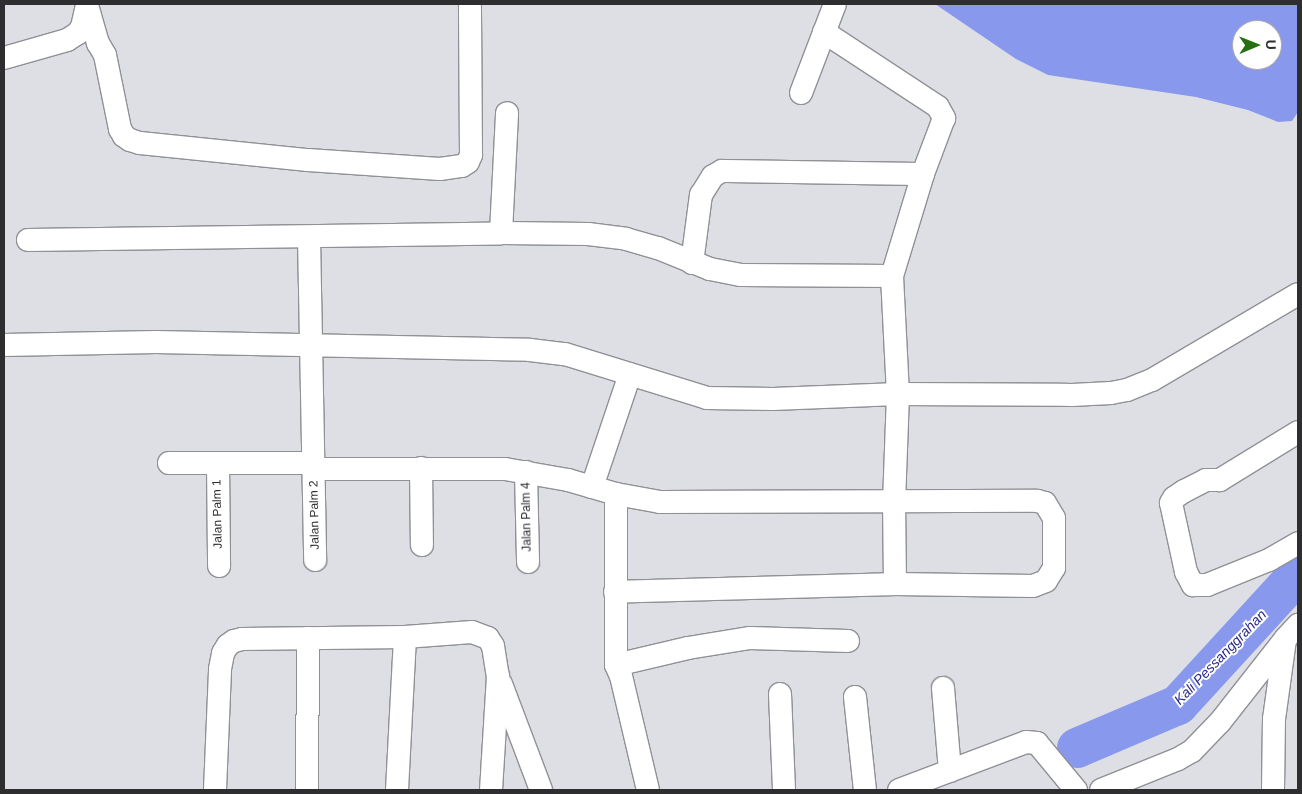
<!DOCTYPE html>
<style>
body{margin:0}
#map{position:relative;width:1302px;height:794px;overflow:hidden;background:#dedfe5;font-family:Helvetica,sans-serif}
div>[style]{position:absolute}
.water>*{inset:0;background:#8898ed}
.river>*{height:40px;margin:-20px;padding:0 20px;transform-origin:20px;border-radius:20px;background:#8898ed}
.roads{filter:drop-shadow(1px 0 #8f9195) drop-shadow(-1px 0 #8f9195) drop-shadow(0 1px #8f9195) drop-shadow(0 -1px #8f9195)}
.street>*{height:22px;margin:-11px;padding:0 11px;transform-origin:11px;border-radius:11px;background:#fff}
span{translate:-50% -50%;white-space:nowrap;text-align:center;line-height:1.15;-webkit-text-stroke:4px #fff;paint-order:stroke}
.street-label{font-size:12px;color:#2e2e30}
.water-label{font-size:14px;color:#2a2b8c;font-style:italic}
.frame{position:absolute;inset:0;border:5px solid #2e2e30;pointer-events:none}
.north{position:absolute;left:1232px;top:20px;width:50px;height:50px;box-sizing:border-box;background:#fff;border:1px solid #ababac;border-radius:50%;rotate:89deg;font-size:14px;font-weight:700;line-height:20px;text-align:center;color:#2e2e30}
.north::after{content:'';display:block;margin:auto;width:18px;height:22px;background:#256f10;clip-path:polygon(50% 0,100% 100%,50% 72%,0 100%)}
</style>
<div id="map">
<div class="water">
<div style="clip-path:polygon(evenodd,935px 4px,1298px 4px,1298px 112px,1292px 121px,1278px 122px,1248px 110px,1196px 97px,1048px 75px,1016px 59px,935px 4px,1242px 30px,1272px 30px,1272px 60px,1242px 60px,1242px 30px)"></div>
</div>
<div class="river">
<div style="left:1077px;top:748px;width:110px;rotate:-23.1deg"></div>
<div style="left:1178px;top:705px;width:178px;rotate:-47.5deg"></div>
</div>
<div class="roads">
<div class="street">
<div style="left:87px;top:5px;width:40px;rotate:74deg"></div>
<div style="left:98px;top:43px;width:14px;rotate:60deg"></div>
<div style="left:105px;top:55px;width:76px;rotate:78.5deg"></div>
<div style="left:120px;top:129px;width:8px;rotate:60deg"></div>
<div style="left:124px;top:136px;width:7px;rotate:34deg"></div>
<div style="left:130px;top:140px;width:10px;rotate:17deg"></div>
<div style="left:140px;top:143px;width:169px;rotate:5.8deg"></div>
<div style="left:308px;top:160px;width:132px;rotate:3.9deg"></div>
<div style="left:440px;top:169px;width:22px;rotate:-8deg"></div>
<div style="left:462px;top:166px;width:7px;rotate:-34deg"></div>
<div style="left:468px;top:162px;width:8px;rotate:-67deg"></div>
<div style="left:471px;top:155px;width:151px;rotate:-90.4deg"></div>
<div style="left:824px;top:32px;width:136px;rotate:33.3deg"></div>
<div style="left:938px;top:107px;width:13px;rotate:61deg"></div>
<div style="left:944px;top:118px;width:60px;rotate:110.6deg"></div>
<div style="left:923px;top:174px;width:107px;rotate:106.9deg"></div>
<div style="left:892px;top:276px;width:118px;rotate:87.1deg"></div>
<div style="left:898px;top:394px;width:107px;rotate:92.1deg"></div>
<div style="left:894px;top:501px;width:83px;rotate:89.3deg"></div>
<div style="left:4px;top:58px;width:66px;rotate:-15.9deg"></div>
<div style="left:67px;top:40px;width:13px;rotate:-32deg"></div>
<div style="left:78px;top:33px;width:7px;rotate:-56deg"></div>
<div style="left:82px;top:27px;width:23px;rotate:-77deg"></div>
<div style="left:801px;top:93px;width:95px;rotate:-69.1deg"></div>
<div style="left:501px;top:233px;width:120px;rotate:-87.1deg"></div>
<div style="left:309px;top:237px;width:323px;rotate:88.9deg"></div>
<div style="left:28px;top:240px;width:473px;rotate:-0.8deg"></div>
<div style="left:501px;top:233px;width:87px;rotate:0.7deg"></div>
<div style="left:588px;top:234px;width:38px;rotate:7deg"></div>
<div style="left:626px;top:239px;width:33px;rotate:16deg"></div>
<div style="left:658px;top:248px;width:56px;rotate:22deg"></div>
<div style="left:710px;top:269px;width:32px;rotate:11deg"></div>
<div style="left:741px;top:275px;width:151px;rotate:0.4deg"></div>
<div style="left:692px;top:263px;width:69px;rotate:-82.5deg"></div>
<div style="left:701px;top:195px;width:22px;rotate:-58deg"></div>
<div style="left:713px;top:176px;width:10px;rotate:-29deg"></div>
<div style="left:722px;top:171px;width:201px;rotate:0.9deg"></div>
<div style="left:4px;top:345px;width:152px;rotate:-1.1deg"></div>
<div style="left:156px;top:342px;width:374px;rotate:1.2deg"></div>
<div style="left:530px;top:350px;width:35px;rotate:7deg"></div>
<div style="left:565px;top:354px;width:149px;rotate:17.2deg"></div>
<div style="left:707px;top:398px;width:66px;rotate:0.9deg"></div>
<div style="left:773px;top:399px;width:125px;rotate:-2.3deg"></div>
<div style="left:898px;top:394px;width:174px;rotate:0.3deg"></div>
<div style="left:1072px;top:395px;width:39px;rotate:-3deg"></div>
<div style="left:1111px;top:393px;width:16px;rotate:-11deg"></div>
<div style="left:1127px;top:390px;width:27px;rotate:-22deg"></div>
<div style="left:1152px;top:380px;width:169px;rotate:-30.5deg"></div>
<div style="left:1298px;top:432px;width:92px;rotate:148.4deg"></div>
<div style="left:1220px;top:480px;width:14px;rotate:180deg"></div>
<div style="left:1206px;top:480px;width:25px;rotate:153deg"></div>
<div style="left:1184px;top:491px;width:12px;rotate:145deg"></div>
<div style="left:1174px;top:498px;width:6px;rotate:121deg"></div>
<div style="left:1171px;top:503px;width:71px;rotate:77.7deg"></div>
<div style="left:1186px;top:572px;width:15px;rotate:62deg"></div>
<div style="left:1193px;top:585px;width:14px"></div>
<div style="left:1207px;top:585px;width:67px;rotate:-22deg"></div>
<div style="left:1269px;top:560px;width:34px;rotate:-30deg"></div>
<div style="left:169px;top:463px;width:145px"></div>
<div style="left:218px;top:463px;width:103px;rotate:89.4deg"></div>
<div style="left:421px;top:468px;width:77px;rotate:89.3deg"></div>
<div style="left:314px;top:469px;width:191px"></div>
<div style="left:505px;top:469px;width:64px;rotate:9.9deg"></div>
<div style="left:568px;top:480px;width:50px;rotate:16.3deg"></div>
<div style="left:616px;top:494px;width:45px;rotate:10.3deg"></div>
<div style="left:660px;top:502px;width:377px;rotate:-0.2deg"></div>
<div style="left:1037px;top:501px;width:8px;rotate:14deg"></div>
<div style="left:1045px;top:503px;width:17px;rotate:59deg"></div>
<div style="left:1054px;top:518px;width:50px;rotate:90deg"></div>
<div style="left:1054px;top:568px;width:15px;rotate:122deg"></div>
<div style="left:1046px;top:581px;width:14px;rotate:159deg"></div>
<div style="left:1033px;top:586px;width:138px;rotate:-179.2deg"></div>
<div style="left:895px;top:584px;width:280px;rotate:178.4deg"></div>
<div style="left:526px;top:472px;width:90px;rotate:88.7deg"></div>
<div style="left:592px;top:487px;width:119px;rotate:-71.4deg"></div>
<div style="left:616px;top:494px;width:171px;rotate:90deg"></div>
<div style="left:616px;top:665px;width:12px;rotate:66deg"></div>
<div style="left:621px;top:676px;width:117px;rotate:76.7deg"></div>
<div style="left:616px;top:665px;width:74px;rotate:-13.3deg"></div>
<div style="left:688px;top:648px;width:63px;rotate:-9.2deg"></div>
<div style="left:750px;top:638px;width:98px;rotate:1.8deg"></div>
<div style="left:501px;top:684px;width:113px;rotate:69.3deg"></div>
<div style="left:943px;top:688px;width:83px;rotate:85.2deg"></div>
<div style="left:780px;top:694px;width:96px;rotate:87.6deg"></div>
<div style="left:855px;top:697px;width:94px;rotate:83.9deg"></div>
<div style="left:215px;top:790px;width:121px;rotate:-87.6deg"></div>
<div style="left:220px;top:669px;width:16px;rotate:-79deg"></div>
<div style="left:223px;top:653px;width:9px;rotate:-58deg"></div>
<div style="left:228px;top:645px;width:7px;rotate:-34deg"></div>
<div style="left:234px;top:641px;width:8px;rotate:-14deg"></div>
<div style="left:242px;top:639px;width:163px;rotate:-0.7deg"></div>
<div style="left:405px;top:637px;width:67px;rotate:-4.3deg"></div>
<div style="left:472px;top:632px;width:17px;rotate:21deg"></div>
<div style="left:488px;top:638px;width:9px;rotate:58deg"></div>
<div style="left:493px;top:646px;width:30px;rotate:81deg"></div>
<div style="left:498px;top:676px;width:114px;rotate:93.5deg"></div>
<div style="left:307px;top:790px;width:152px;rotate:-89.6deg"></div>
<div style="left:397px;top:790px;width:153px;rotate:-87deg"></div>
<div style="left:899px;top:790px;width:136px;rotate:-20.7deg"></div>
<div style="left:1026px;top:742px;width:11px;rotate:5deg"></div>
<div style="left:1037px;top:743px;width:61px;rotate:50.3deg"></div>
<div style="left:1101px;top:790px;width:83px;rotate:-21.9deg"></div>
<div style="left:1178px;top:759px;width:16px;rotate:-30deg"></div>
<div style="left:1192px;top:751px;width:40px;rotate:-46deg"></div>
<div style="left:1220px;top:722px;width:107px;rotate:-51.8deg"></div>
<div style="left:1286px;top:638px;width:18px;rotate:-47deg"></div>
<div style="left:1273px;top:790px;width:71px;rotate:-89.2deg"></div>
<div style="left:1274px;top:719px;width:80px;rotate:-82.1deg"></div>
</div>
</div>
<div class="street-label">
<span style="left:218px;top:514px;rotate:-91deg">Jalan Palm 1</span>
<span style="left:315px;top:515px;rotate:-91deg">Jalan Palm 2</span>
<span style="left:527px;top:517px;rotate:-91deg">Jalan Palm 4</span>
</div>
<div class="water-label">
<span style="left:1220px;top:657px;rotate:-46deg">Kali Pessanggrahan</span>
</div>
<div class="frame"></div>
<div class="north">U</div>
</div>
